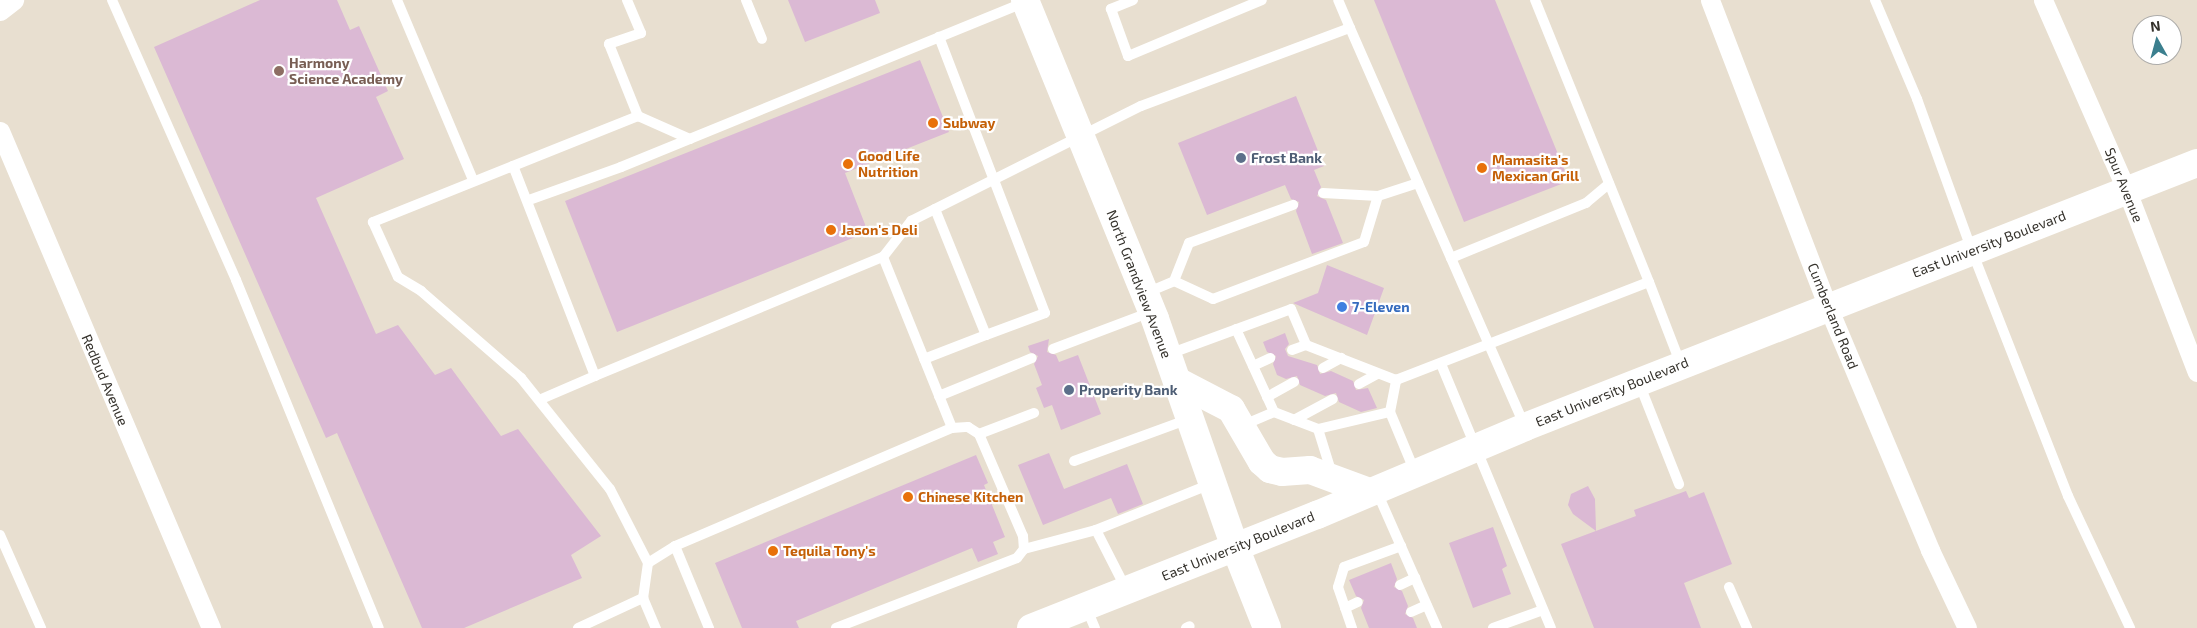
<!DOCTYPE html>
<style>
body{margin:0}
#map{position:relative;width:2197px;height:628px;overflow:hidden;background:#e8dfd0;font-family:"Exo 2",sans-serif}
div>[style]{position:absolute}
.building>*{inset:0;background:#dbb9d4}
.service>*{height:10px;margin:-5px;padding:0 5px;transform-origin:5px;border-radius:5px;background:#fff}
.minor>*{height:19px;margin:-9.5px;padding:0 9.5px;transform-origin:9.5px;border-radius:9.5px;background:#fff}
.primary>*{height:28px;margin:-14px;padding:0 14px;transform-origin:14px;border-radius:14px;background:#fff}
.dots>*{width:14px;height:14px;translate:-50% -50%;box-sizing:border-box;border:2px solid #fff;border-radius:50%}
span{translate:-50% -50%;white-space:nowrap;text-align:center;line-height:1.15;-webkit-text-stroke:4.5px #fff;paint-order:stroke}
.education-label{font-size:14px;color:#785e54;font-weight:700}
.left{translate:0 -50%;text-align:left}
.food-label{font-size:14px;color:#c56008;font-weight:700}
.service-label{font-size:14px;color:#4e5e75;font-weight:700}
.street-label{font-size:14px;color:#35322c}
.shop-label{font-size:14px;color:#366cbe;font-weight:700}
.north{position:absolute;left:2132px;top:15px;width:50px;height:50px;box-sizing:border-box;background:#fff;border:1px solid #aeadab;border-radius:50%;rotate:353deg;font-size:14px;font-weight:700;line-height:20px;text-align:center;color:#35322c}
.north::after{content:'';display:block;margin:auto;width:18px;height:22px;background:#3b7f8e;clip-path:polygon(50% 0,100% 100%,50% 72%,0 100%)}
</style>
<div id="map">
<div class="building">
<div style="clip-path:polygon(260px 0,337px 0,350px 30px,359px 26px,388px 91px,376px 97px,404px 159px,316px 198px,376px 334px,398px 325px,435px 375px,451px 368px,501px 436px,518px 429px,601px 536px,571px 555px,582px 578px,464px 628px,422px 628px,337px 433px,326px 438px,154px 47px)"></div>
<div style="clip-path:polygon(788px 0,875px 0,880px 13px,805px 42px)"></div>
<div style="clip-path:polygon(1374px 0,1495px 0,1569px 181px,1464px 222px)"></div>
<div style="clip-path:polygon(920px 60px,949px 132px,845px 173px,868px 232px,617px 332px,565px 201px)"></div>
<div style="clip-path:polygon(1296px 96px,1324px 166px,1314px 170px,1321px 187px,1317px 196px,1326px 200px,1343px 243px,1312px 254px,1296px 211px,1299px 202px,1291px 199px,1285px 185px,1207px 215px,1178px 143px)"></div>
<div style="clip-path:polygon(1327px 265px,1384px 288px,1367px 335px,1293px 303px,1318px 293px)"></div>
<div style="clip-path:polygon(1285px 333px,1289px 344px,1285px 349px,1288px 356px,1317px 365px,1320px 374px,1331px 371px,1353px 381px,1356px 390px,1368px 388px,1377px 408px,1361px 412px,1339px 402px,1336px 393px,1325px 396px,1300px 385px,1297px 376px,1286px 379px,1277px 375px,1273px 364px,1276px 356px,1267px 352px,1263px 342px)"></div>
<div style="clip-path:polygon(1049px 339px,1047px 352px,1056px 355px,1059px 362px,1078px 355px,1101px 414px,1061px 430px,1052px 405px,1044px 408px,1036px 388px,1042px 385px,1034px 364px,1038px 356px,1030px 352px,1028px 346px)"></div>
<div style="clip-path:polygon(1049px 453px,1064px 489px,1127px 464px,1143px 504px,1118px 514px,1111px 498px,1043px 525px,1018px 465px)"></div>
<div style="clip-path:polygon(976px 455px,988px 483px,984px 485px,1005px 537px,993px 542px,998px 554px,978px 562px,972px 548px,796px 621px,799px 628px,742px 628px,715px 563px)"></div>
<div style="clip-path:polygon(1588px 486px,1595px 499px,1596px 531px,1573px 514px,1568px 505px,1571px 494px)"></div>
<div style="clip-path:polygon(1686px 491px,1689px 498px,1704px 492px,1732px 564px,1684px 583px,1701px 628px,1594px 628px,1561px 544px,1636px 516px,1634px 510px)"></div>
<div style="clip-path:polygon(1493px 527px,1507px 566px,1502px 569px,1511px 594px,1473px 608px,1449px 543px)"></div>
<div style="clip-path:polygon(1391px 563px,1397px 579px,1394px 587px,1402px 591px,1408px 606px,1405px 614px,1413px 618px,1417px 628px,1369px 628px,1361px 608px,1364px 600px,1356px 596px,1349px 580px)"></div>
</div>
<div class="service">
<div style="left:112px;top:0;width:306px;rotate:66.1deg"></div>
<div style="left:236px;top:280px;width:376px;rotate:67.7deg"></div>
<div style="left:397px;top:0;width:195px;rotate:67.1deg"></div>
<div style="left:627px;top:0;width:36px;rotate:67deg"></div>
<div style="left:641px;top:33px;width:34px;rotate:161deg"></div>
<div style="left:609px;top:44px;width:78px;rotate:68.1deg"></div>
<div style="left:746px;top:0;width:42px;rotate:67.7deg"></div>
<div style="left:1133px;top:0;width:24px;rotate:158deg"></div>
<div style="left:1111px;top:9px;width:50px;rotate:70.1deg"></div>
<div style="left:1128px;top:56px;width:145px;rotate:-22.7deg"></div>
<div style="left:1875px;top:0;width:108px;rotate:67deg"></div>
<div style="left:1917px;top:99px;width:162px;rotate:70.1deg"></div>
<div style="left:1972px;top:251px;width:263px;rotate:68.6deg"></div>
<div style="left:2068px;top:496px;width:146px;rotate:64.8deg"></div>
<div style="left:1350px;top:28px;width:433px;rotate:66.3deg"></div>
<div style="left:513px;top:166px;width:135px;rotate:-21.8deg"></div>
<div style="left:638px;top:116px;width:57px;rotate:23.9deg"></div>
<div style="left:1323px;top:193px;width:55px;rotate:3.1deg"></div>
<div style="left:1378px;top:196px;width:42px;rotate:-18deg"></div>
<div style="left:529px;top:200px;width:98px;rotate:-19.7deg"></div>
<div style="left:621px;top:167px;width:436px;rotate:-22.2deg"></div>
<div style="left:935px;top:209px;width:136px;rotate:68deg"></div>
<div style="left:986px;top:335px;width:63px;rotate:-20.4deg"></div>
<div style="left:1045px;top:313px;width:296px;rotate:-111deg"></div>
<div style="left:883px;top:257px;width:184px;rotate:68deg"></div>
<div style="left:1451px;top:258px;width:146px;rotate:-22.2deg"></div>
<div style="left:1586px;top:203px;width:30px;rotate:-40deg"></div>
<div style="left:1174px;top:281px;width:43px;rotate:24.8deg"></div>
<div style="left:1213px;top:299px;width:161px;rotate:-20.7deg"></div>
<div style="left:1364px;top:242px;width:48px;rotate:-73.1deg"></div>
<div style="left:1649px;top:282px;width:89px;rotate:68.9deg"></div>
<div style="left:1146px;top:293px;width:30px;rotate:-23deg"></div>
<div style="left:1174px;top:281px;width:41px;rotate:-68.5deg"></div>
<div style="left:1189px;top:243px;width:111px;rotate:-20.1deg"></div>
<div style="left:1236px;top:329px;width:91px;rotate:65.4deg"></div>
<div style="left:1274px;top:412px;width:36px;rotate:157deg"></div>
<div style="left:1053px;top:349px;width:105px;rotate:-20.7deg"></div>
<div style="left:1292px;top:350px;width:15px;rotate:-20deg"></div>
<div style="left:1169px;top:354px;width:130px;rotate:-20.2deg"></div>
<div style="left:1291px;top:309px;width:39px;rotate:67deg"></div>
<div style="left:1306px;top:345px;width:97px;rotate:21.3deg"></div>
<div style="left:1396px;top:380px;width:271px;rotate:-21.2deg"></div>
<div style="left:1649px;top:282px;width:304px;rotate:-112deg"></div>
<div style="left:924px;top:359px;width:66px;rotate:-21.2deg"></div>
<div style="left:1441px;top:364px;width:286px;rotate:67.4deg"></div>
<div style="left:1253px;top:366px;width:19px;rotate:-25deg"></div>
<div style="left:1323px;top:368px;width:21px;rotate:-29deg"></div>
<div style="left:595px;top:376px;width:312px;rotate:-22.5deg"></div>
<div style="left:883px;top:257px;width:46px;rotate:-52.1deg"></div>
<div style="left:911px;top:221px;width:257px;rotate:-26.6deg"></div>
<div style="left:1141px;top:106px;width:223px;rotate:-20.5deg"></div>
<div style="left:1350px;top:28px;width:30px;rotate:-113deg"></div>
<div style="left:1639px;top:383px;width:109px;rotate:68.4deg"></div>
<div style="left:1359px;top:384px;width:21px;rotate:-29deg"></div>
<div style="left:939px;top:396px;width:100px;rotate:-22.2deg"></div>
<div style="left:1267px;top:397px;width:31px;rotate:-29deg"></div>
<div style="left:539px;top:400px;width:61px;rotate:-23.2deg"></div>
<div style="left:595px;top:376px;width:225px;rotate:-111.3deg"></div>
<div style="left:513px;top:166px;width:151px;rotate:158.2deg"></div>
<div style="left:373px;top:222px;width:60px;rotate:65.6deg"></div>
<div style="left:398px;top:277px;width:27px;rotate:31deg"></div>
<div style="left:421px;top:291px;width:133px;rotate:41deg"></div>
<div style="left:521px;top:378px;width:142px;rotate:51.3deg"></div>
<div style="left:610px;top:489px;width:83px;rotate:62.8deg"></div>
<div style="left:648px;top:563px;width:35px;rotate:98deg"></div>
<div style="left:643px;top:598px;width:33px;rotate:67deg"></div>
<div style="left:1274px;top:412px;width:47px;rotate:21.1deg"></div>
<div style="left:1318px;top:429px;width:47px;rotate:72.7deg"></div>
<div style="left:1390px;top:412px;width:65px;rotate:67.4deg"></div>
<div style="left:1294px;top:420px;width:44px;rotate:-28.3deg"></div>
<div style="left:1318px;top:429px;width:74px;rotate:-13.3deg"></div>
<div style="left:1390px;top:412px;width:33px;rotate:-79deg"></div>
<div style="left:979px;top:434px;width:59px;rotate:-20.9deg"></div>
<div style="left:1074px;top:461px;width:122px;rotate:-20.1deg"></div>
<div style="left:1377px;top:492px;width:149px;rotate:66.2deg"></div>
<div style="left:1096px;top:530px;width:124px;rotate:-21.8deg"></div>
<div style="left:0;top:535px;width:102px;rotate:66.2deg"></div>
<div style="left:675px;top:546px;width:89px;rotate:67.5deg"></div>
<div style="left:1024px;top:549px;width:74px;rotate:-14.8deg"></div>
<div style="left:1096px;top:530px;width:66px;rotate:63deg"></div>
<div style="left:648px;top:563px;width:32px;rotate:-32deg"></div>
<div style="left:675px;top:546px;width:301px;rotate:-23.1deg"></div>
<div style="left:952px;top:428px;width:16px;rotate:-4deg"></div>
<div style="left:968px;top:427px;width:13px;rotate:32deg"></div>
<div style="left:979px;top:434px;width:111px;rotate:66.7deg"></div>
<div style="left:1023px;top:536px;width:13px;rotate:86deg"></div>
<div style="left:1024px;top:549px;width:11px;rotate:128deg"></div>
<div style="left:1017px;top:558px;width:194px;rotate:158.9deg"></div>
<div style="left:1400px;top:585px;width:17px;rotate:-25deg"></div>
<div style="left:1729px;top:587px;width:45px;rotate:66.3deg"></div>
<div style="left:1086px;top:607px;width:23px;rotate:67deg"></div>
<div style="left:1345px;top:608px;width:14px;rotate:-25deg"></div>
<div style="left:1411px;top:612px;width:17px;rotate:-24deg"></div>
<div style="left:578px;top:628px;width:72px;rotate:-24.8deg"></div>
<div style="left:1186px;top:628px;width:4px;rotate:-27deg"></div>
<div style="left:1352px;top:628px;width:43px;rotate:-108.9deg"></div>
<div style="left:1338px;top:587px;width:21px;rotate:-73deg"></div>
<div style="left:1344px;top:567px;width:61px;rotate:-20.2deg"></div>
<div style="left:1493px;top:628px;width:53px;rotate:-19.8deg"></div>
</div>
<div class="minor">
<div style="left:1710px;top:0;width:329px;rotate:69deg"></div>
<div style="left:1828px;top:307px;width:264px;rotate:67.2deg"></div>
<div style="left:1930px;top:550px;width:86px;rotate:64.6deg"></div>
<div style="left:2043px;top:0;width:209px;rotate:66.3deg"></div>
<div style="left:2127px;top:191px;width:194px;rotate:68.9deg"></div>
<div style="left:0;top:11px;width:18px;rotate:-38deg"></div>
<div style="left:0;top:131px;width:540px;rotate:67deg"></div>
</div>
<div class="primary">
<div style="left:1025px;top:0;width:344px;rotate:67.8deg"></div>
<div style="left:1155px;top:319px;width:242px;rotate:70.7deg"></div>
<div style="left:1235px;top:547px;width:87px;rotate:68.4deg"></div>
<div style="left:1177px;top:381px;width:61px;rotate:27.4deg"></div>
<div style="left:1231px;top:409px;width:61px;rotate:59.7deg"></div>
<div style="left:1262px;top:462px;width:11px;rotate:41deg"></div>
<div style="left:1270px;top:469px;width:12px;rotate:14deg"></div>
<div style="left:1282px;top:472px;width:28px;rotate:-4deg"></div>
<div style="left:1310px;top:470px;width:63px;rotate:20.4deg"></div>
<div style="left:1031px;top:628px;width:308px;rotate:-21.6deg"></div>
<div style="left:1317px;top:515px;width:226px;rotate:-22.9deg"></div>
<div style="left:1525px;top:427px;width:722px;rotate:-21.45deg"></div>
</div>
<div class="dots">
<div style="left:279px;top:71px;background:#8d6e63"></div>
<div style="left:933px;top:123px;background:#e8710a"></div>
<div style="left:1241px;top:158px;background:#5c6f8a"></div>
<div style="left:848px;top:164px;background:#e8710a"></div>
<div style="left:1482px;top:168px;background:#e8710a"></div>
<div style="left:831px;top:230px;background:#e8710a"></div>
<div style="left:1342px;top:307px;background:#3f7fe0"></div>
<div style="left:1069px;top:390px;background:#5c6f8a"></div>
<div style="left:908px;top:497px;background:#e8710a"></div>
<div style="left:773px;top:551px;background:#e8710a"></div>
</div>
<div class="education-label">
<span class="left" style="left:289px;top:71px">Harmony<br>Science Academy</span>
</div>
<div class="food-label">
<span class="left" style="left:943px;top:123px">Subway</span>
<span class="left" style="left:858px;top:164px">Good Life<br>Nutrition</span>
<span class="left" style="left:1492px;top:168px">Mamasita's<br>Mexican Grill</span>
<span class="left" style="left:841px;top:230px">Jason's Deli</span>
<span class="left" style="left:918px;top:497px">Chinese Kitchen</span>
<span class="left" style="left:783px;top:551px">Tequila Tony's</span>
</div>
<div class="service-label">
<span class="left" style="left:1251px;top:158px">Frost Bank</span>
<span class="left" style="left:1079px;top:390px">Properity Bank</span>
</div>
<div class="street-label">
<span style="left:2124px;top:185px;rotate:68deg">Spur Avenue</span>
<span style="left:1989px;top:244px;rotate:-21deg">East University Boulevard</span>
<span style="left:1139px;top:284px;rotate:69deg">North Grandview Avenue</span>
<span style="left:1833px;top:316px;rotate:68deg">Cumberland Road</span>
<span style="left:105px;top:380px;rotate:67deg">Redbud Avenue</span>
<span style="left:1612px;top:392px;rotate:-22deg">East University Boulevard</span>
<span style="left:1238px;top:546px;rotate:-22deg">East University Boulevard</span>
</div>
<div class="shop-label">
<span class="left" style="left:1352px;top:307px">7-Eleven</span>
</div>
<div class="north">N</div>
</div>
